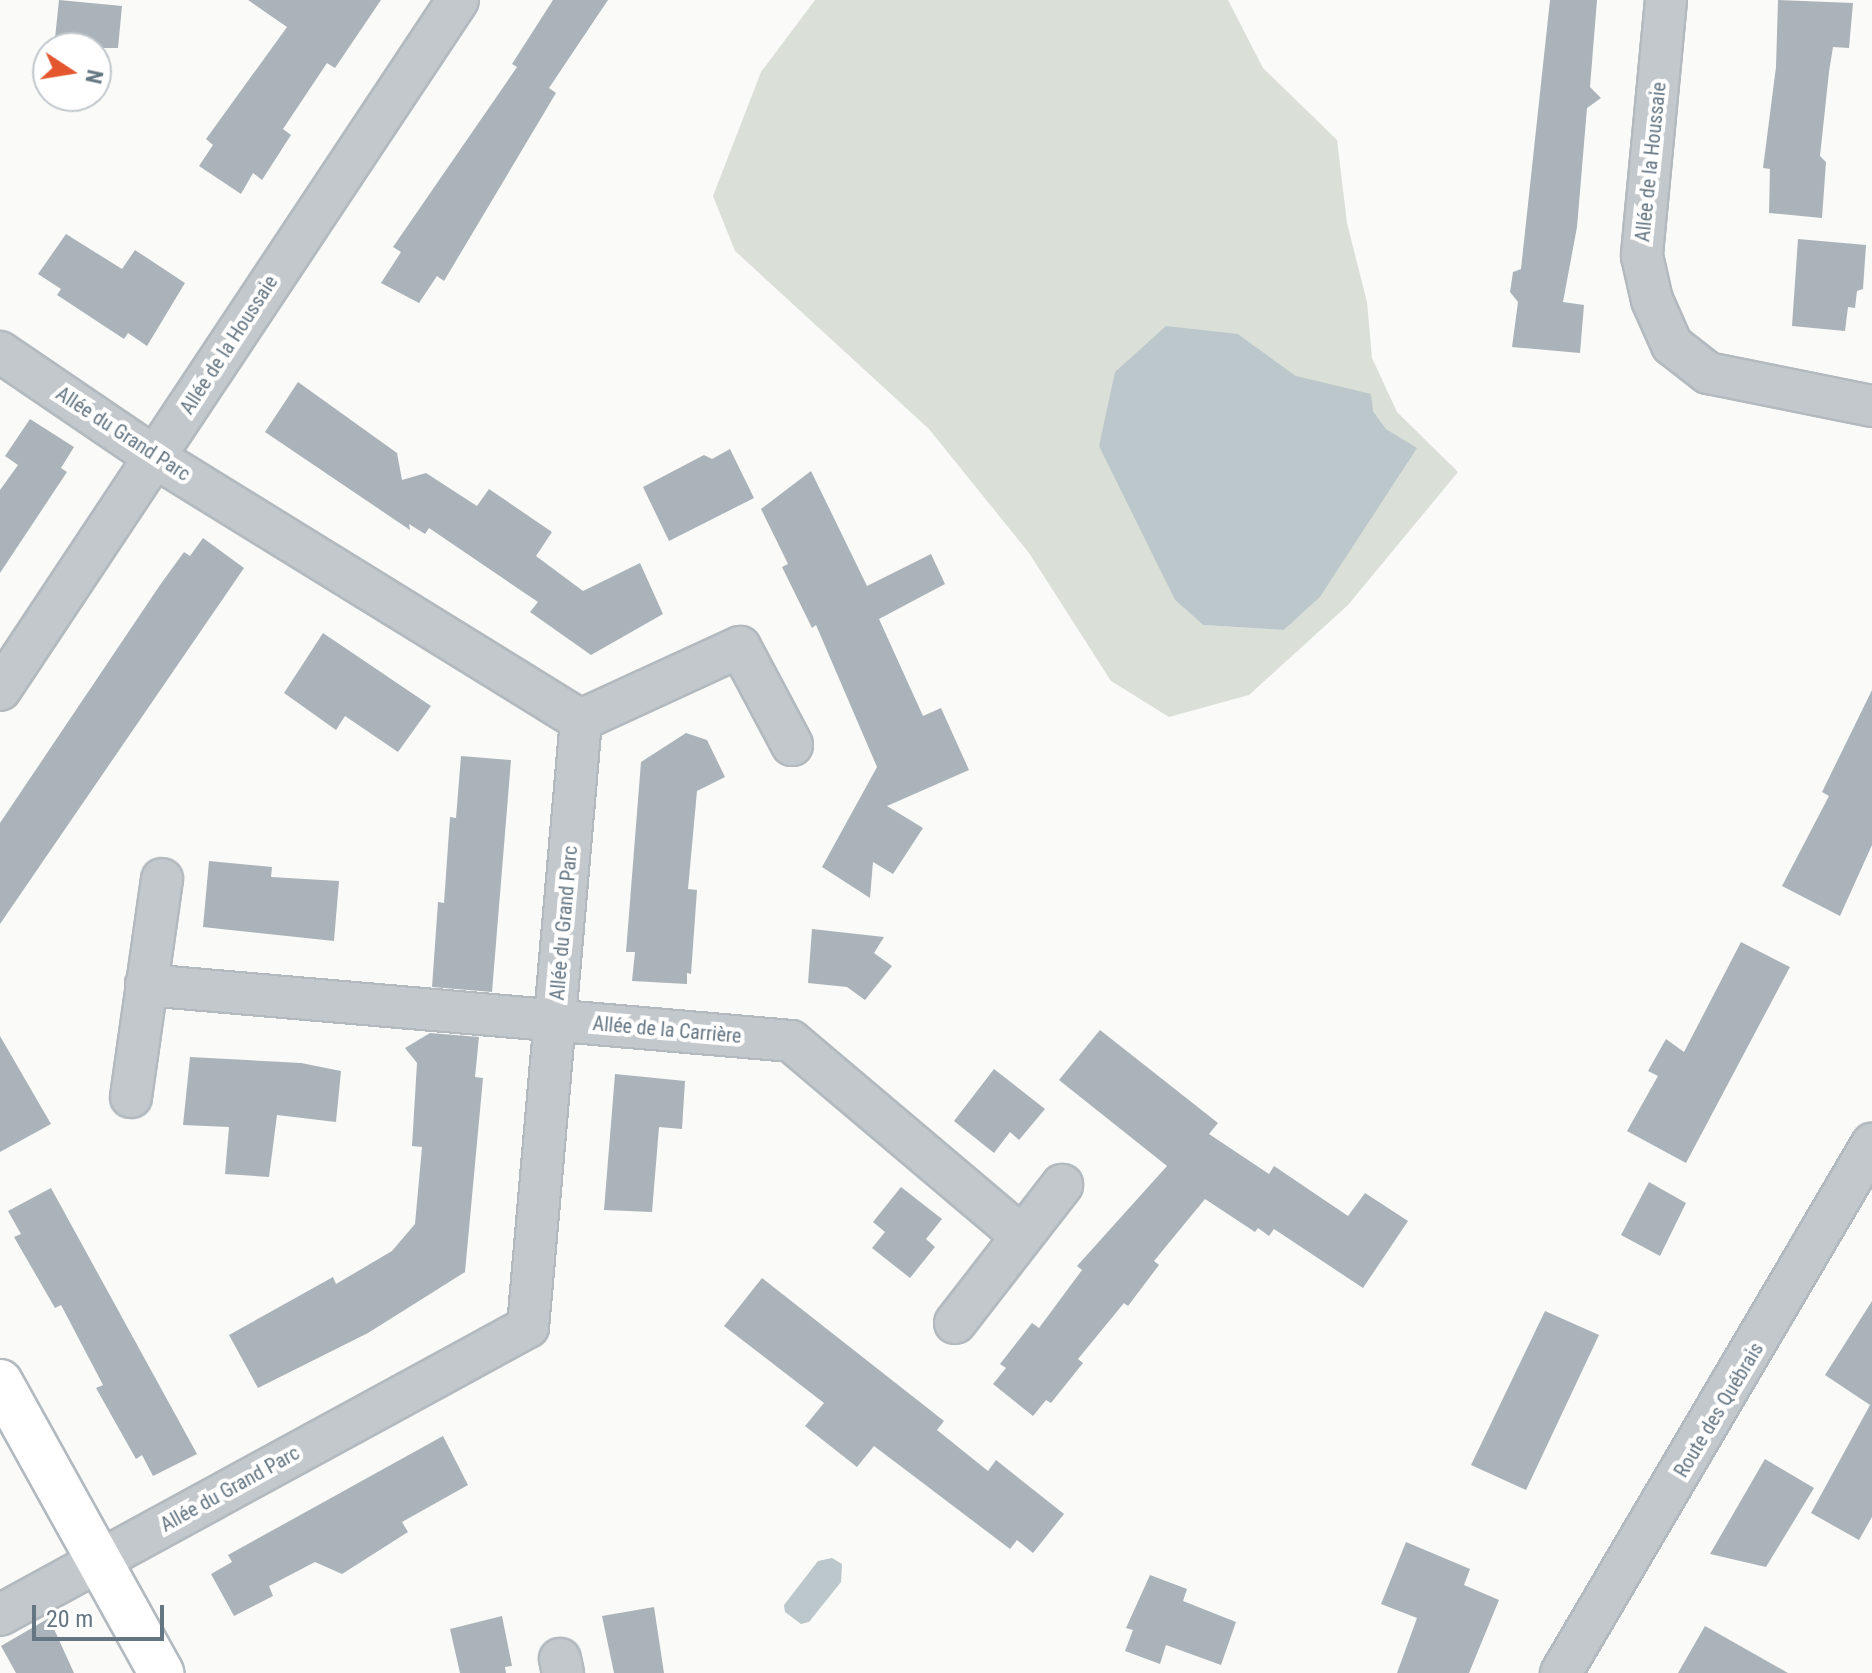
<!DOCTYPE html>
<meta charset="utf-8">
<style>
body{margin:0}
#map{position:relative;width:1872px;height:1673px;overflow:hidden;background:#fafaf8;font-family:"Roboto Condensed",sans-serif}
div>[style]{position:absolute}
.green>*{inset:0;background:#dadfd7}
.water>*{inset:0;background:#bbc7cb}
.building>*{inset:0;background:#aab3b9}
.roads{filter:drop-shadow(2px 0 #b3babf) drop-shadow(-2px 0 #b3babf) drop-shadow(0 2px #b3babf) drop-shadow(0 -2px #b3babf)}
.street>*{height:40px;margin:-20px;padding:0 20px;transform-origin:20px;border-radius:20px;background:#c3c8cc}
.secondary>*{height:44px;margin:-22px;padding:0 22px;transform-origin:22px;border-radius:22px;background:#fff}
span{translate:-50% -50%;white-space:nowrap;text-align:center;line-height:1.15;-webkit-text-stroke:8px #fff;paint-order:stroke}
.street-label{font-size:20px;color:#657683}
.north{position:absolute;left:32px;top:32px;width:80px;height:80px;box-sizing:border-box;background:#fff;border:2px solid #c1c8cd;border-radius:50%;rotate:102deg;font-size:22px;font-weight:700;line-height:32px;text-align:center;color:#657683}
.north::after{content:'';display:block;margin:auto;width:28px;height:36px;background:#e4572e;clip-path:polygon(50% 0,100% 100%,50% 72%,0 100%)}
.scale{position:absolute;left:32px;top:1605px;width:132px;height:36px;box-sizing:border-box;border:4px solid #657683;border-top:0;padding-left:10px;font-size:24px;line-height:28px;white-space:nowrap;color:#657683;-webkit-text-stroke:6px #fff;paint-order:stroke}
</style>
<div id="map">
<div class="green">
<div style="clip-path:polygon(evenodd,815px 0,1228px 0,1263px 68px,1337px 140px,1347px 223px,1367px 302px,1372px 358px,1397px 412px,1458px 472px,1348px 605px,1249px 695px,1169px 717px,1111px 681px,1029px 553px,929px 429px,735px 251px,713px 196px,761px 72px,815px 0,1238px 334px,1296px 376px,1373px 411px,1386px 429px,1416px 448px,1320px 597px,1284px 630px,1203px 625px,1175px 600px,1158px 564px,1238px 334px)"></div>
</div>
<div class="water">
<div style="clip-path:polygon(1166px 326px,1238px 334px,1296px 376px,1371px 394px,1373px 411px,1386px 429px,1417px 448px,1320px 597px,1284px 630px,1203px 625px,1175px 600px,1099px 446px,1115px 372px)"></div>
<div style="clip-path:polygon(832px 1558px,842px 1564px,841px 1582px,809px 1622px,801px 1624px,785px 1612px,784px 1605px,818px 1561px)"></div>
</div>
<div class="building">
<div style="clip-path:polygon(59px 0,122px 6px,118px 48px,54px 48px)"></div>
<div style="clip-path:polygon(248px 0,381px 0,335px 68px,327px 63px,283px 129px,291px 135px,262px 180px,253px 173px,241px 194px,199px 166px,213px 145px,206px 139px,287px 27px)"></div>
<div style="clip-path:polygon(553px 0,608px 0,549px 88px,556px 93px,444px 281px,437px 276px,419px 303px,381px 283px,401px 252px,393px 247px,517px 67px,512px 64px)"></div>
<div style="clip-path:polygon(1550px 0,1597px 0,1590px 87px,1601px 98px,1587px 108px,1577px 227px,1563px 302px,1584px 305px,1580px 353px,1512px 347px,1518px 302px,1510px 292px,1513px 272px,1521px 269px)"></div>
<div style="clip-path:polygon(1778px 0,1853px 3px,1849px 48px,1833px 47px,1829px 72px,1820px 156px,1826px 162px,1822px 218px,1769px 213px,1770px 169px,1763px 168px,1776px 67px)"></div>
<div style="clip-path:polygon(66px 234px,122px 269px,135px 250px,185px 283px,147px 346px,128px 333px,124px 339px,57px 295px,61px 289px,38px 274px)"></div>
<div style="clip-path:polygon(1798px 239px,1866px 245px,1863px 289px,1857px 291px,1855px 308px,1848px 307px,1845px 331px,1792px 326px)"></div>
<div style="clip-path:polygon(298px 382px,397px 453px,402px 480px,426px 473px,477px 506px,489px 489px,552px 532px,536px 556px,583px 591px,640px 563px,663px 614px,591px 655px,530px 612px,538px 602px,429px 528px,425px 534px,409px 524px,410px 530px,265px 432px)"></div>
<div style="clip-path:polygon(30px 419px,74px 447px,61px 468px,67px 472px,0 573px,0 490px,18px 465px,5px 456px)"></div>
<div style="clip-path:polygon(730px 449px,754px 498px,669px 541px,643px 487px,704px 455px,712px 459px)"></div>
<div style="clip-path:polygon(811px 471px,867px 586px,931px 554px,945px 584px,879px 619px,923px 716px,941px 708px,969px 770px,887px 806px,923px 828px,893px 874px,873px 862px,870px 898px,822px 867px,877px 767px,816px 625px,812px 628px,782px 567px,788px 564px,761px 509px)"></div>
<div style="clip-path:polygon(203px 538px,244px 568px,0 924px,0 823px,160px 585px,184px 552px,190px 556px)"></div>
<div style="clip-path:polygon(323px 633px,431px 706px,398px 752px,345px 716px,336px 730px,284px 693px)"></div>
<div style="clip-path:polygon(1872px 690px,1872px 845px,1840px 916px,1782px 886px,1829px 796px,1822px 792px)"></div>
<div style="clip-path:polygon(686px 733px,707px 740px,725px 777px,697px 791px,688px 889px,697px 890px,691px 974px,687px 973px,687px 984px,632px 981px,635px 952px,626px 952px,641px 762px)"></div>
<div style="clip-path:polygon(461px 756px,511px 760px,492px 992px,432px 987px,438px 902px,444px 903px,450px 817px,456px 818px)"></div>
<div style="clip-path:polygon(209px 861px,272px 867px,271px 877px,339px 881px,334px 941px,203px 927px)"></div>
<div style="clip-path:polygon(812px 929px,884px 937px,874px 953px,892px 966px,865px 1000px,847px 987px,808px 983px)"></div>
<div style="clip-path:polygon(1741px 942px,1790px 967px,1686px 1163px,1627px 1131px,1658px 1076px,1648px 1071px,1666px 1039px,1684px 1052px)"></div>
<div style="clip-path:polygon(1100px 1030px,1218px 1123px,1209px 1134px,1269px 1174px,1274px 1166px,1348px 1216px,1365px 1193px,1408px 1221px,1363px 1288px,1274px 1229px,1269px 1236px,1258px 1228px,1255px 1232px,1205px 1199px,1154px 1261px,1159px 1265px,1128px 1306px,1124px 1303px,1078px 1359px,1083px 1363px,1051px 1403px,1046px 1400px,1033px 1416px,993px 1384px,1006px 1368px,1000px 1364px,1032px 1323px,1039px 1328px,1082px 1270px,1077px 1266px,1167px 1166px,1059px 1080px)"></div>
<div style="clip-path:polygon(430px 1033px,479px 1037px,475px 1077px,483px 1078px,465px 1272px,368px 1333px,258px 1388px,229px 1335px,333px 1277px,336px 1284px,392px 1251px,415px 1224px,422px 1147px,412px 1146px,417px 1063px,405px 1048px)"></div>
<div style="clip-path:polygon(0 1036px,51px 1124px,0 1152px)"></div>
<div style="clip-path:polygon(190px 1057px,301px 1063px,341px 1071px,336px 1122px,277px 1115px,269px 1177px,225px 1174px,229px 1127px,183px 1125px)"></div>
<div style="clip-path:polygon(994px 1069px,1045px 1109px,1019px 1140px,1010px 1132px,994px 1153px,954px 1121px)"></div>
<div style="clip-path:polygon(615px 1074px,685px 1081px,682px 1129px,659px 1127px,652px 1212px,604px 1210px)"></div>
<div style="clip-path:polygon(1649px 1182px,1686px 1203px,1660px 1256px,1621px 1235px)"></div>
<div style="clip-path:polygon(901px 1187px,942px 1219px,926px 1239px,935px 1247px,910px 1278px,872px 1248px,885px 1232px,873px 1222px)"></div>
<div style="clip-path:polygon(51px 1188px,197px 1454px,153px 1476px,142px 1455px,136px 1459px,96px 1388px,103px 1385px,71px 1324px,61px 1305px,55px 1308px,14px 1237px,21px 1234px,8px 1211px)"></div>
<div style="clip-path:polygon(762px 1278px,944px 1421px,937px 1430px,988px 1471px,996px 1460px,1064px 1514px,1033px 1553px,1017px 1540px,1010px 1549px,874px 1446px,857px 1467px,805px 1426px,824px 1403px,724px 1326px)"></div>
<div style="clip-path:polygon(1872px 1301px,1872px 1517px,1859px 1540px,1811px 1513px,1870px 1405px,1825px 1375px)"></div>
<div style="clip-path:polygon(1545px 1311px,1599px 1335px,1526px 1490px,1471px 1465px)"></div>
<div style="clip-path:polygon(443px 1436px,468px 1485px,402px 1522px,408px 1532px,342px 1574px,315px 1562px,269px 1586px,273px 1596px,234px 1616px,211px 1574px,232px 1562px,228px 1555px)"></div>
<div style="clip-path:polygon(1765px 1459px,1814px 1488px,1766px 1567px,1710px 1554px)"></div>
<div style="clip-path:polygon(1406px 1542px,1470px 1569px,1464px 1585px,1499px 1600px,1469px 1673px,1397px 1673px,1417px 1618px,1381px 1604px)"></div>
<div style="clip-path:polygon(1150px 1575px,1187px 1589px,1183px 1601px,1236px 1622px,1221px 1665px,1166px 1645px,1160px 1664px,1125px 1651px,1133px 1630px,1126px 1628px)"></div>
<div style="clip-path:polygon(654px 1607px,664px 1673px,614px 1673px,602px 1616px)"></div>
<div style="clip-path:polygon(502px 1616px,512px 1666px,505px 1667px,506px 1673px,460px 1673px,450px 1629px)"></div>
<div style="clip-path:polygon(49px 1618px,74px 1673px,16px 1673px,1px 1646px)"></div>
<div style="clip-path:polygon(1705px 1626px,1788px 1673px,1678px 1673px)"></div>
</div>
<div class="roads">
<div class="street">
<div style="left:1666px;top:0;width:257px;rotate:95.4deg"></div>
<div style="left:1642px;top:256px;width:45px;rotate:77.2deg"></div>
<div style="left:1652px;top:300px;width:49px;rotate:66deg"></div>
<div style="left:1672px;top:345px;width:46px;rotate:37.9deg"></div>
<div style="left:1708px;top:373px;width:167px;rotate:11.4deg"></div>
<div style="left:0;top:352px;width:189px;rotate:34.2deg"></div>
<div style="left:156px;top:458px;width:499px;rotate:31.7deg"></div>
<div style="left:581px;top:720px;width:609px;rotate:94.99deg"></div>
<div style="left:528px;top:1327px;width:601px;rotate:151.39deg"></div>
<div style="left:0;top:690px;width:828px;rotate:-56.43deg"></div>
<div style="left:581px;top:720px;width:175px;rotate:-24.7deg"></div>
<div style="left:740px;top:647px;width:111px;rotate:62deg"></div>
<div style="left:146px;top:985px;width:647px;rotate:4.96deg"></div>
<div style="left:791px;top:1041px;width:302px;rotate:40.2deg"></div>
<div style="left:131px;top:1097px;width:220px;rotate:-81.9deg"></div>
<div style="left:955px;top:1323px;width:175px;rotate:-52.2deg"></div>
<div style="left:560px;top:1659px;width:14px;rotate:78deg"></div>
<div style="left:1561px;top:1673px;width:614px;rotate:-59.55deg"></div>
</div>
<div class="secondary">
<div style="left:0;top:1382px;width:333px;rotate:61deg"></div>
</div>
</div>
<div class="street-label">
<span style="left:1651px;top:162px;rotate:-84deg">Allée de la Houssaie</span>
<span style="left:229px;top:345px;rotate:-57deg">Allée de la Houssaie</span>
<span style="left:123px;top:434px;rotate:33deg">Allée du Grand Parc</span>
<span style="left:564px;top:923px;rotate:-85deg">Allée du Grand Parc</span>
<span style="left:667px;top:1030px;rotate:5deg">Allée de la Carrière</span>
<span style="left:1719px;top:1410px;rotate:-59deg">Route des Québrais</span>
<span style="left:230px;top:1489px;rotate:-29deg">Allée du Grand Parc</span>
</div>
<div class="north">N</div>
<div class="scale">20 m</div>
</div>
